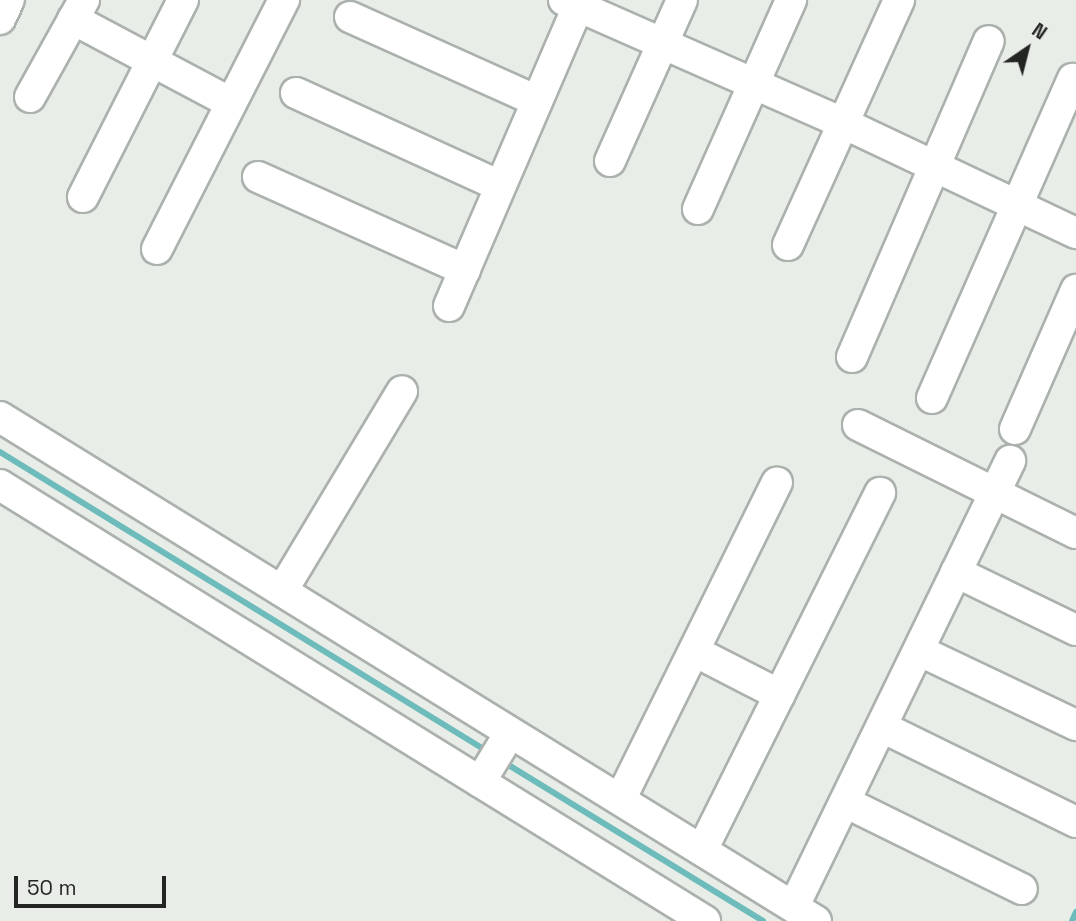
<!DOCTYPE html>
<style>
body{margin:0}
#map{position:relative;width:1076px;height:921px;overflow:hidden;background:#e8ede8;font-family:"Space Grotesk",sans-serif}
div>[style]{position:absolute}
.stream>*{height:6px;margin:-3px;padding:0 3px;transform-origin:3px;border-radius:3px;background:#6ebbbb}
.roads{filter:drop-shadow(2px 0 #abb1ac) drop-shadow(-2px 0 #abb1ac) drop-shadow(0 2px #abb1ac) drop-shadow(0 -2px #abb1ac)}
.minor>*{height:30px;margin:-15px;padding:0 15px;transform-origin:15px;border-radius:15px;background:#fff}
span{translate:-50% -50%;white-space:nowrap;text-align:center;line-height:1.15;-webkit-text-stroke:6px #e8ede8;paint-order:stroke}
.north{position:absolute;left:992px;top:14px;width:70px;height:70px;-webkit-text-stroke:5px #e8ede8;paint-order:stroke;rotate:35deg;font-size:19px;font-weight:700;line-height:28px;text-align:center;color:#232523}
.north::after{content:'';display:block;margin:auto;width:24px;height:32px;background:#232523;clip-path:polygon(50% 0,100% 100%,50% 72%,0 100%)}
.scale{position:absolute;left:14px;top:876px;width:152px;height:32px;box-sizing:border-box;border:4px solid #232523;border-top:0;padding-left:9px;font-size:21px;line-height:24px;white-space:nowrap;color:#232523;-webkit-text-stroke:5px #e8ede8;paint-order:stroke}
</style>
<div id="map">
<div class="stream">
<div style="left:0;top:452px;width:575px;rotate:31.56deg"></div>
<div style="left:502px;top:761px;width:306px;rotate:31.5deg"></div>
<div style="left:1072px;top:921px;width:10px;rotate:-66deg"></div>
</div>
<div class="roads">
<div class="minor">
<div style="left:564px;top:0;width:305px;rotate:23.8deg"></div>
<div style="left:843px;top:123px;width:258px;rotate:25.3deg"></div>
<div style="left:350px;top:17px;width:205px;rotate:24.2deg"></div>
<div style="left:0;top:19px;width:21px;rotate:-65deg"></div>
<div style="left:73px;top:19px;width:179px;rotate:28deg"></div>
<div style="left:296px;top:93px;width:224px;rotate:24.5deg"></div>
<div style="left:30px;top:97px;width:111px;rotate:-60.9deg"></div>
<div style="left:610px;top:161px;width:176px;rotate:-65.9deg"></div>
<div style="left:258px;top:177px;width:227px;rotate:24.2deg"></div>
<div style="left:83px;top:197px;width:221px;rotate:-63.1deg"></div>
<div style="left:698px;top:209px;width:229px;rotate:-66deg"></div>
<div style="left:788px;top:245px;width:269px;rotate:-65.6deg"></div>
<div style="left:157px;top:249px;width:280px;rotate:-63deg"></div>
<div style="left:449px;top:306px;width:333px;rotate:-66.7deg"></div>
<div style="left:852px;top:357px;width:344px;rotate:-66.6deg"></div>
<div style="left:932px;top:398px;width:349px;rotate:-66.2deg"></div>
<div style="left:0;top:417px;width:959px;rotate:31.7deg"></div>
<div style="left:858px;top:425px;width:243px;rotate:26.4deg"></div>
<div style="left:1015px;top:429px;width:152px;rotate:-66.3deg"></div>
<div style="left:0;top:485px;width:829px;rotate:31.73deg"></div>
<div style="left:956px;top:572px;width:133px;rotate:25.8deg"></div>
<div style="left:282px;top:591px;width:233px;rotate:-59deg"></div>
<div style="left:920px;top:651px;width:173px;rotate:25.4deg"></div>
<div style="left:696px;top:652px;width:94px;rotate:27.1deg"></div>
<div style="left:882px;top:727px;width:216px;rotate:26.1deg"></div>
<div style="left:480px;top:782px;width:57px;rotate:-58.5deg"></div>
<div style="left:621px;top:798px;width:352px;rotate:-63.7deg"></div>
<div style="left:845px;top:802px;width:197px;rotate:26.2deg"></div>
<div style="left:703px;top:848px;width:397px;rotate:-63.5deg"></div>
<div style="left:794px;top:906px;width:495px;rotate:-64.1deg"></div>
</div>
</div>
<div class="north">N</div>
<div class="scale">50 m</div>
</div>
